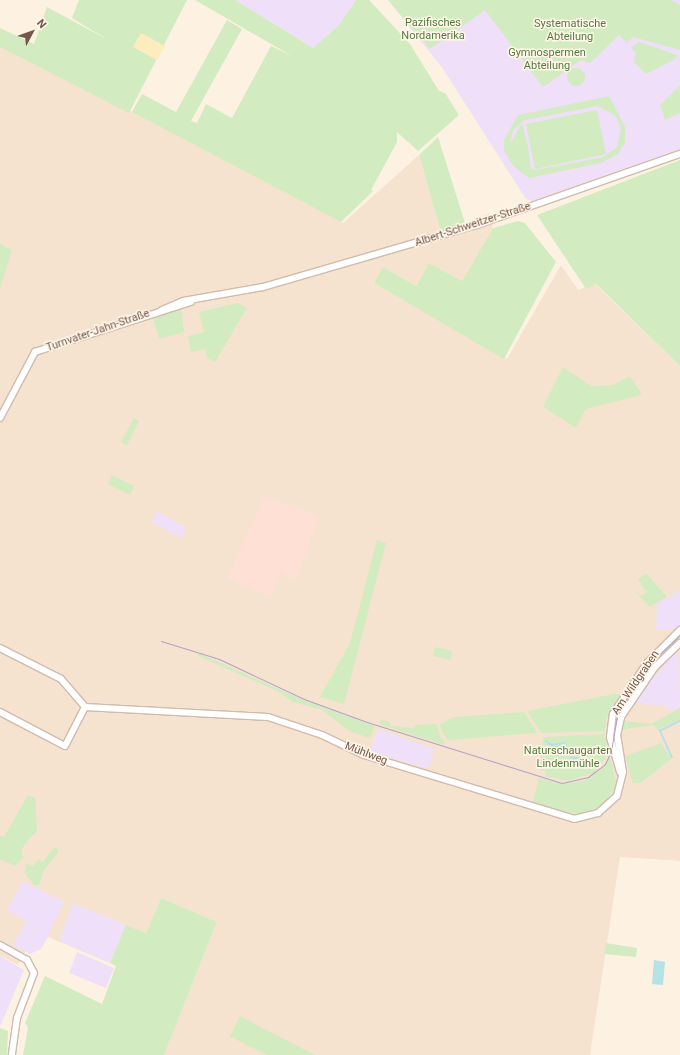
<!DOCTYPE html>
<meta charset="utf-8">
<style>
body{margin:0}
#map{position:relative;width:680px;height:1055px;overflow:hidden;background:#fdf2e2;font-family:Roboto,sans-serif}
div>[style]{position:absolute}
.residential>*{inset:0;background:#f5e3d0}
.commercial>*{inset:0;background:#fee0d5}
.education>*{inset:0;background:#efdff9}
.green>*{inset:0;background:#d3ebc0}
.round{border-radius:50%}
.sand>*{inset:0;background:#feedbc}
.water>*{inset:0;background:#b6e1e7}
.stream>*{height:1.5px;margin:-0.75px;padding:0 0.75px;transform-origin:0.75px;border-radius:0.75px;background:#b6e1e7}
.roads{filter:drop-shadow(1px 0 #d0bbac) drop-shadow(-1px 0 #d0bbac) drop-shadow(0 1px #d0bbac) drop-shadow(0 -1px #d0bbac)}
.tertiary>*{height:6px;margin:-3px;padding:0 3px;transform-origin:3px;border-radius:3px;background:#fff}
.tram>*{height:1px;margin:-0.5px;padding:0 0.5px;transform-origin:0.5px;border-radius:0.5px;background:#b4a1c6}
span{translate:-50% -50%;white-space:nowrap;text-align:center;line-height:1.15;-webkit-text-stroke:3px #fff6e9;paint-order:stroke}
.park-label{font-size:11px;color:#537c3f}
.street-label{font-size:11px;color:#755748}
.north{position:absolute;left:12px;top:12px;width:40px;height:40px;-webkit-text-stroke:3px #fff6e9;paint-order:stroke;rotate:49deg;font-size:11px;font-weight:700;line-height:16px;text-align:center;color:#755748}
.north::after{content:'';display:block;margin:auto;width:14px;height:18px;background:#755748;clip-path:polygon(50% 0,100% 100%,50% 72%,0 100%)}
</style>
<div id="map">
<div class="residential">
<div style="clip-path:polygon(0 42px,343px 223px,419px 155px,441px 232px,490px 213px,493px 228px,462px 281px,429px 263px,416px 286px,383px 267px,374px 283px,507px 359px,561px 265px,578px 290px,595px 284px,680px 366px,680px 861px,620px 857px,590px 1055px,164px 1055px,217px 922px,161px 898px,146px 933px,126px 925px,110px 963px,48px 937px,40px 950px,25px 952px,18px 965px,0 956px)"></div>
</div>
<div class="commercial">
<div style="clip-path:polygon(265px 496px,319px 517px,296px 580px,280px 573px,270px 597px,227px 577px)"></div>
</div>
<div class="education">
<div style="clip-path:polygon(235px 0,356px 0,339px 25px,313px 48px)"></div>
<div style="clip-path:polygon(388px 0,680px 0,680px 149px,532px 201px,526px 199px,443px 69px)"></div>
<div style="clip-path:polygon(157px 511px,186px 528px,181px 538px,151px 522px)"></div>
<div style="clip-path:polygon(680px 591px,680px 624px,677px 629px,656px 630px,657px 603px)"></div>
<div style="clip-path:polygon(678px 647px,680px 708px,670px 711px,666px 706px,634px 703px)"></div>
<div style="clip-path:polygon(378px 729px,435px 749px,428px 769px,370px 752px)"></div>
<div style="clip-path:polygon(22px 881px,64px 902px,42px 948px,30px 954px,13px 946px,26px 921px,7px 911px)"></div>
<div style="clip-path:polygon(73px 903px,126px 925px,110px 963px,59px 941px)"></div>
<div style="clip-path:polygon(77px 952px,114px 968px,106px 988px,69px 973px)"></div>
<div style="clip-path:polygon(0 956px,24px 970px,0 1027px)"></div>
</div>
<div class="green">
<div style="clip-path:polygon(79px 0,187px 0,129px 113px,0 47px,0 28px,34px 44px,47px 7px,108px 40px,72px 18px)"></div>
<div style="clip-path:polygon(195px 0,235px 0,313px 48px,339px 25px,356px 0,369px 0,410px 44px,439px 91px,445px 93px,459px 115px,418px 151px,397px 132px,397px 142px,371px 190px,373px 191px,341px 222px,132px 112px,142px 94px,176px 112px,227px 20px,242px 29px,191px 121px,197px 123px,206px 104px,232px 118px,271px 46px,292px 56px)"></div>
<div style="clip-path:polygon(388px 0,671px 0,680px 5px,680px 50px,633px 37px,627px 43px,619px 35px,590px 63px,581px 60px,543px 87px,485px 10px,430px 49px)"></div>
<div style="clip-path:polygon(639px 42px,677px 55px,675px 59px,646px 74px,634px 62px,636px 53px,631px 47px)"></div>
<div class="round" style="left:567px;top:68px;width:18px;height:18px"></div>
<div style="clip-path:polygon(680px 85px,680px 113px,665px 120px,660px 105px)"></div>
<div style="clip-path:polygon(evenodd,609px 96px,625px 127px,625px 142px,618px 154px,601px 163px,529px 178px,513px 166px,504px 150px,504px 140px,518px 115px,609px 96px,597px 106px,615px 115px,621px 128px,617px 147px,604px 157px,535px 170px,528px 168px,531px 169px,528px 147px,522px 123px,510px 144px,513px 130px,525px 120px,597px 106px)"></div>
<div style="clip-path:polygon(597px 110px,606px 154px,535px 169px,526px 124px)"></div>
<div style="clip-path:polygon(438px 137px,465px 223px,441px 232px,419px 155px)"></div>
<div style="clip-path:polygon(680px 160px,680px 366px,596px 284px,586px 289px,537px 215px)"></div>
<div style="clip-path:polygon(518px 221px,525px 223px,556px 262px,504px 359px,374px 283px,383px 267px,416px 286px,429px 263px,462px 281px,493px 228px)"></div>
<div style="clip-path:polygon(0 244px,12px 250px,0 289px)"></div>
<div style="clip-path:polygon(238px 303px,247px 308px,215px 362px,207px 358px,205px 349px,191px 352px,188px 336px,204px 332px,199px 312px)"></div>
<div style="clip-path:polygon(181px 309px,184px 332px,159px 339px,153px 317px)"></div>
<div style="clip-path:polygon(563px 367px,591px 386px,613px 385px,630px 376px,642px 395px,586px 409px,576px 428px,543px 407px)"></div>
<div style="clip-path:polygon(134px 418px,139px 421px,127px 445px,121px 442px)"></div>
<div style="clip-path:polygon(112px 475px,134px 486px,130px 495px,108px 484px)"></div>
<div style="clip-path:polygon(377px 540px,386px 543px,344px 704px,320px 697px,350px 643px)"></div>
<div style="clip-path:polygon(646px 573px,667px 597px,650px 607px,634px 590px,642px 596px,646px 592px,638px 579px)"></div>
<div style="clip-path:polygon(435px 647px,452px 651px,450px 660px,433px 656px)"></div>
<div style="clip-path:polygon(199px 653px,301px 699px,375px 726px,370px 738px,351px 732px,322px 710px,293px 702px,277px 691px,198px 656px)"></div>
<div style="clip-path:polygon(614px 694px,621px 694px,607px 716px,605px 731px,541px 733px,527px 711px)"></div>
<div style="clip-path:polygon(680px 708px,680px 719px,657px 730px,654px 725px,619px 730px,623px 721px,651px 724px)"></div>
<div style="clip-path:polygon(524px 712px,537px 733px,448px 740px,442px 732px,440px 724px,454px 717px)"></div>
<div style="clip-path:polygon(381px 720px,390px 722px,390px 726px,414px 728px,415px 725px,437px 724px,439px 734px,445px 743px,444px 745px,379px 724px)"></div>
<div style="clip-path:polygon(605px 734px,609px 753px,594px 773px,568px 781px,539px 775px,545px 776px,546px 771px,540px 770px,543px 737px)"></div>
<div style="clip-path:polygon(661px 743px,671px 759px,642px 782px,633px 784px,625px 756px)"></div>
<div style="clip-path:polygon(610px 756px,617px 786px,602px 806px,578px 814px,532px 805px,539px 778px,562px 784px,583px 781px,602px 769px)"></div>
<div style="clip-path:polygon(28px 795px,35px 798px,37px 831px,26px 842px,21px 851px,23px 858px,15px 866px,0 859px,0 835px,4px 837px)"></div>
<div style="clip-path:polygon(54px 847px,59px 850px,57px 854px,44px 870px,39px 885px,34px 885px,25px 873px,26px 863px,33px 866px,38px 859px,43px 862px)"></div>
<div style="clip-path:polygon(161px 898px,217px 922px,164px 1055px,23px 1055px,28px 1028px,25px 1023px,45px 976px,102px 1004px,116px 966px,110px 963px,126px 925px,146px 933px)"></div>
<div style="clip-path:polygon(606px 943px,637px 948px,636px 957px,604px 954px)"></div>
<div style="clip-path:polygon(240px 1016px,274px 1034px,315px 1055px,267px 1055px,239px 1041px,230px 1036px)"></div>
<div style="clip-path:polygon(0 1028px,8px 1031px,7px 1055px,0 1055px)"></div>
</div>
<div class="sand">
<div style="clip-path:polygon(141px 33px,165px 46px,157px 60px,133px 47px)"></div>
</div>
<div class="water">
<div style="clip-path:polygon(654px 960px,665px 962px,663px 985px,652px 984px)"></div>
</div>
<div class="stream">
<div style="left:546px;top:741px;width:7px;rotate:34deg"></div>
<div style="left:552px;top:745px;width:13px;rotate:-9deg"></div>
<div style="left:565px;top:743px;width:8px;rotate:67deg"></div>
<div style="left:571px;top:758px;width:7px"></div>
<div style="left:672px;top:758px;width:30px;rotate:-114deg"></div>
<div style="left:660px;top:731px;width:22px;rotate:-27deg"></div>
</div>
<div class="roads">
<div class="tertiary">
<div style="left:162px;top:310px;width:23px;rotate:-23deg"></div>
<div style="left:183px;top:301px;width:81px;rotate:-9.9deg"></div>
<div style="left:263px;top:287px;width:223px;rotate:-16.2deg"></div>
<div style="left:477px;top:225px;width:215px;rotate:-19.3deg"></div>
<div style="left:0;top:418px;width:75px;rotate:-62.1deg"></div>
<div style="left:35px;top:352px;width:164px;rotate:-17.8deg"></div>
<div style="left:0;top:648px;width:68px;rotate:26.9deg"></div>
<div style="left:61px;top:679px;width:37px;rotate:49deg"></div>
<div style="left:85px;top:707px;width:183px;rotate:3.1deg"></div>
<div style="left:268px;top:717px;width:57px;rotate:18.4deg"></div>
<div style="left:322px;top:735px;width:47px;rotate:25.5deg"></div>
<div style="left:364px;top:755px;width:220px;rotate:16.9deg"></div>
<div style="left:574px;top:819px;width:25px;rotate:-14deg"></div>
<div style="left:598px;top:813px;width:25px;rotate:-42deg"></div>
<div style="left:617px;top:796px;width:25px;rotate:-76deg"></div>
<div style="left:623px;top:772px;width:37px;rotate:-99deg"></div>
<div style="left:617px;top:735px;width:18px;rotate:-77deg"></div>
<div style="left:621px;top:717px;width:60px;rotate:-55.8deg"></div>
<div style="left:655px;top:667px;width:35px;rotate:-44deg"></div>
<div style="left:0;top:712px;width:73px;rotate:27.6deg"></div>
<div style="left:65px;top:746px;width:44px;rotate:-62.9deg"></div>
<div style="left:620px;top:772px;width:36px;rotate:-106deg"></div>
<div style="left:610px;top:737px;width:23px;rotate:-83deg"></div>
<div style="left:613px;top:714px;width:61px;rotate:-56.3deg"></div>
<div style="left:647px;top:663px;width:47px;rotate:-45deg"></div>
<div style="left:0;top:945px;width:31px;rotate:29deg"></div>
<div style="left:27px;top:960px;width:15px;rotate:62deg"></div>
<div style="left:34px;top:973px;width:48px;rotate:110.7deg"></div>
<div style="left:17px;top:1018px;width:37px;rotate:98deg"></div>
</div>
</div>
<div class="tram">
<div style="left:161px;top:641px;width:61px;rotate:17.2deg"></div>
<div style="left:219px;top:659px;width:94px;rotate:25.2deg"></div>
<div style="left:304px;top:699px;width:67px;rotate:20.1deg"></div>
<div style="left:367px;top:722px;width:204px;rotate:17.4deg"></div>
<div style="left:562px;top:783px;width:27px;rotate:-13deg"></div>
<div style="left:588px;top:777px;width:21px;rotate:-37deg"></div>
<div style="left:605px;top:764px;width:14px;rotate:-65deg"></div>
<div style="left:611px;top:751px;width:41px;rotate:-80.1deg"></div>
<div style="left:618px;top:711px;width:59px;rotate:-56deg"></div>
<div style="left:651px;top:662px;width:40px;rotate:-43deg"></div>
</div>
<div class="park-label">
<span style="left:433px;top:30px">Pazifisches<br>Nordamerika</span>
<span style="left:570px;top:31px">Systematische<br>Abteilung</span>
<span style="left:547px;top:60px">Gymnospermen<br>Abteilung</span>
<span style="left:568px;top:758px">Naturschaugarten<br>Lindenmühle</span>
</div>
<div class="street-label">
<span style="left:473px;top:225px;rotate:-18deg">Albert-Schweitzer-Straße</span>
<span style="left:98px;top:331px;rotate:-19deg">Turnvater-Jahn-Straße</span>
<span style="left:636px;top:683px;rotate:-56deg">Am Wildgraben</span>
<span style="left:366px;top:754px;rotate:21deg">Mühlweg</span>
</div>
<div class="north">N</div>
</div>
